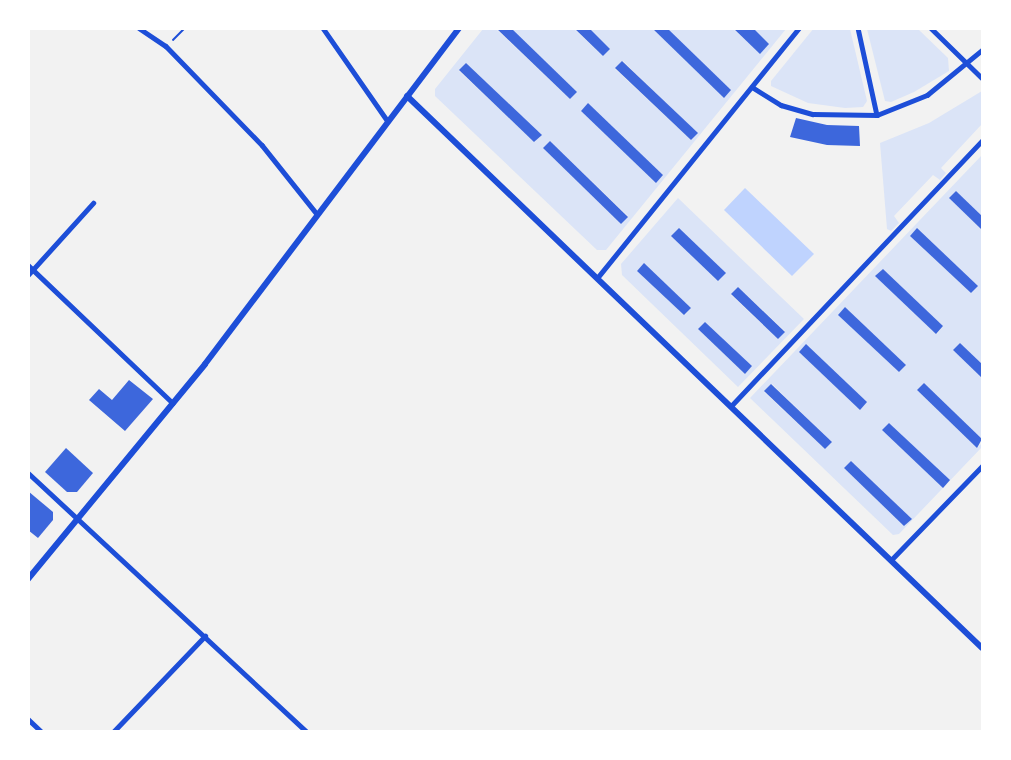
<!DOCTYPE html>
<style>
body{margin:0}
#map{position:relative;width:1011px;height:760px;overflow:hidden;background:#f2f2f2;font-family:"Noto Sans",sans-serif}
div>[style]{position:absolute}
.green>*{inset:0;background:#dbe4f7}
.water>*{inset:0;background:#bfd3fe}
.building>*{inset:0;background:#3d67dc}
.path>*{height:1.5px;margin:-0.75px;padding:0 0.75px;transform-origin:0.75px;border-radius:0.75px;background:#1d4ed8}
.minor>*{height:4.5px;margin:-2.25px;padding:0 2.25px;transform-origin:2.25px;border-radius:2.25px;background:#1d4ed8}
.tertiary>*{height:5px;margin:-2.5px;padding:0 2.5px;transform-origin:2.5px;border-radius:2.5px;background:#1d4ed8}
.secondary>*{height:6px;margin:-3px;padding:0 3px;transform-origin:3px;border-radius:3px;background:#1d4ed8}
span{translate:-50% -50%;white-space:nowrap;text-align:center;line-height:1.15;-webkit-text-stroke:4.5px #fff;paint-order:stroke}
.frame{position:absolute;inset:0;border:30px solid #fff;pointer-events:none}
</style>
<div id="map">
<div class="green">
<div style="clip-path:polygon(evenodd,652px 28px,724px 97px,731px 90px,667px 29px,733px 29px,760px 53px,769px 44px,753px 29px,786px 29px,606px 250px,597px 250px,435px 96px,435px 89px,483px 29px,496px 29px,570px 99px,577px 92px,511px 29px,574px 29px,603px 56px,610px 49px,589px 29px,652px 28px,623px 61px,697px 133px,691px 140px,615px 69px,623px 61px,652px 28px,466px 63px,541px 134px,535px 142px,459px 71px,466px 63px,652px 28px,588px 103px,663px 175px,656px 182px,581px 111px,588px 103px,652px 28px,550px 141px,628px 216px,621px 224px,543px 148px,550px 141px)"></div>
<div style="clip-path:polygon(814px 28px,850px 29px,867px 101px,863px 107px,845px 108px,808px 103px,771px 86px,771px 81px)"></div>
<div style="clip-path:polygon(867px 29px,918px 29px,948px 58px,949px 71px,914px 92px,891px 102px,885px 101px)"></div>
<div style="clip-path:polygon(982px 91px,982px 124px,941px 168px,946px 173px,940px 180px,933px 175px,894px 216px,899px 223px,891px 231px,887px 229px,880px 143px,929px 123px)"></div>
<div style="clip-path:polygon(evenodd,982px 155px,982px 216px,956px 191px,949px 198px,982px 230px,982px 364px,960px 343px,953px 350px,982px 378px,982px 439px,924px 383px,917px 390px,977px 448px,982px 443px,982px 447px,899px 534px,893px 535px,750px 398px,982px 155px,917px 229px,977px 286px,971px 293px,910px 236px,917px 229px,982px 155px,883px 269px,943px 326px,937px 334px,876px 276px,883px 269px,982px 155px,845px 307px,906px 365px,899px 372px,839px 315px,845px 307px,982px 155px,806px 345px,866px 402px,860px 409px,799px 352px,806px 345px,982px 155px,772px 384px,832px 442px,825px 449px,764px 392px,772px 384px,982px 155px,889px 423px,949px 480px,943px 487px,882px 430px,889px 423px,982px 155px,851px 461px,911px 518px,905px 526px,844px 468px,851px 461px)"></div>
<div style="clip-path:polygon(evenodd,678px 198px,804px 319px,738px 387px,622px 275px,621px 264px,678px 198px,679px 229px,725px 273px,719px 280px,672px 236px,679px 229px,678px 198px,644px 264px,691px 308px,685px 315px,637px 271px,644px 264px,678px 198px,738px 287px,785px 331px,778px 339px,731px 295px,738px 287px,678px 198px,705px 322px,752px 366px,745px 374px,698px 329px,705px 322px)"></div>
</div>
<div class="water">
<div style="clip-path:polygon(745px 188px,814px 254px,792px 276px,724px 210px)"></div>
</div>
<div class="building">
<div style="clip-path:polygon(496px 28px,511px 28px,577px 92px,570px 99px)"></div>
<div style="clip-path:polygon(574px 28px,589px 28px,610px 49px,603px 56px)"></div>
<div style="clip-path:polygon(652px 28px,667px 28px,731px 90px,724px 98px)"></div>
<div style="clip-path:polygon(733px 28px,753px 28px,769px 44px,760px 54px)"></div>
<div style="clip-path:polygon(622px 61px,698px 133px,691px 140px,615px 68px)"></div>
<div style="clip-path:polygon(466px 63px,542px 135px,534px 142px,459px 70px)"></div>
<div style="clip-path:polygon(588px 103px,663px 175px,656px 183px,581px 111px)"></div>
<div style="clip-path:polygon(796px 118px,827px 125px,859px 126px,860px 146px,827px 145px,790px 137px)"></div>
<div style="clip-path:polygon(550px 141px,628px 217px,621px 224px,543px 148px)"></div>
<div style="clip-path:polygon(956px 191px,982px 216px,982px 230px,949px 198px)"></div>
<div style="clip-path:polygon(679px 228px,726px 273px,718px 281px,671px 236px)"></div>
<div style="clip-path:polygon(917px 228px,978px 286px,971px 293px,910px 236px)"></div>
<div style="clip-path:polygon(644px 263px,691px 308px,684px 315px,637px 271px)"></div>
<div style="clip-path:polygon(883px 269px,943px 326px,936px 334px,875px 276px)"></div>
<div style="clip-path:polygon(738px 287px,785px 332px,778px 339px,731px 294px)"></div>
<div style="clip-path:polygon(845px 307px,906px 365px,899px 372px,838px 315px)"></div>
<div style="clip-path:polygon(705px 322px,752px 366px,745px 374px,698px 329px)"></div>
<div style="clip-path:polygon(960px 343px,982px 364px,982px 378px,953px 350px)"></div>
<div style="clip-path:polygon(806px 344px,867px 402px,860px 410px,799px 352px)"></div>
<div style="clip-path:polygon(129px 380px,153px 399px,125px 431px,89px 400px,99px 389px,112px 400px)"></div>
<div style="clip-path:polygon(924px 383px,982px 439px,977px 448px,917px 390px)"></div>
<div style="clip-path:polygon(771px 384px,832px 442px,825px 449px,764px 391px)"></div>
<div style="clip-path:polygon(889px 423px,950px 480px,943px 488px,882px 430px)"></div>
<div style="clip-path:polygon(66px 448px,93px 473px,77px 492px,67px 492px,45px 472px)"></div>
<div style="clip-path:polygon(851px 461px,912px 519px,904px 526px,844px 468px)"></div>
<div style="clip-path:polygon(28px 491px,53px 512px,53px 520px,38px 538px,28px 530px)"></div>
</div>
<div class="path">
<div style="left:173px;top:40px;width:17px;rotate:-45deg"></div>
</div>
<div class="minor">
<div style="left:139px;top:28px;width:32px;rotate:34deg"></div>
<div style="left:166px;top:46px;width:138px;rotate:45.9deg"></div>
<div style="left:262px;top:145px;width:88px;rotate:51.4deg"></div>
<div style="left:323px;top:28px;width:112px;rotate:55.2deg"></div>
<div style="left:858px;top:28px;width:89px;rotate:77.7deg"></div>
<div style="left:931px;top:28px;width:71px;rotate:44.4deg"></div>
<div style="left:752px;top:87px;width:34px;rotate:32deg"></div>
<div style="left:781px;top:105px;width:33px;rotate:16deg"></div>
<div style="left:813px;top:114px;width:64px;rotate:0.9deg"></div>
<div style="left:877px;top:115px;width:54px;rotate:-21.8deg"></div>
<div style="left:927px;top:95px;width:71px;rotate:-39.3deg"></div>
<div style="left:28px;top:265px;width:200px;rotate:43.6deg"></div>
<div style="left:28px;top:275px;width:97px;rotate:-47.9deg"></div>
<div style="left:598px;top:277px;width:320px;rotate:-51.1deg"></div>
<div style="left:731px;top:406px;width:365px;rotate:-46.6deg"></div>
<div style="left:891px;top:560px;width:131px;rotate:-45.9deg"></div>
<div style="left:28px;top:719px;width:19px;rotate:43deg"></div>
<div style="left:113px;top:732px;width:133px;rotate:-46.2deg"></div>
</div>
<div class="tertiary">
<div style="left:28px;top:473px;width:381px;rotate:42.9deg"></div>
</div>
<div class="secondary">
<div style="left:407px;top:96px;width:797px;rotate:43.83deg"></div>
<div style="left:28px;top:579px;width:278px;rotate:-50.5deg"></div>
<div style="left:205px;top:364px;width:421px;rotate:-52.9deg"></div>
</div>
<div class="frame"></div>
</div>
